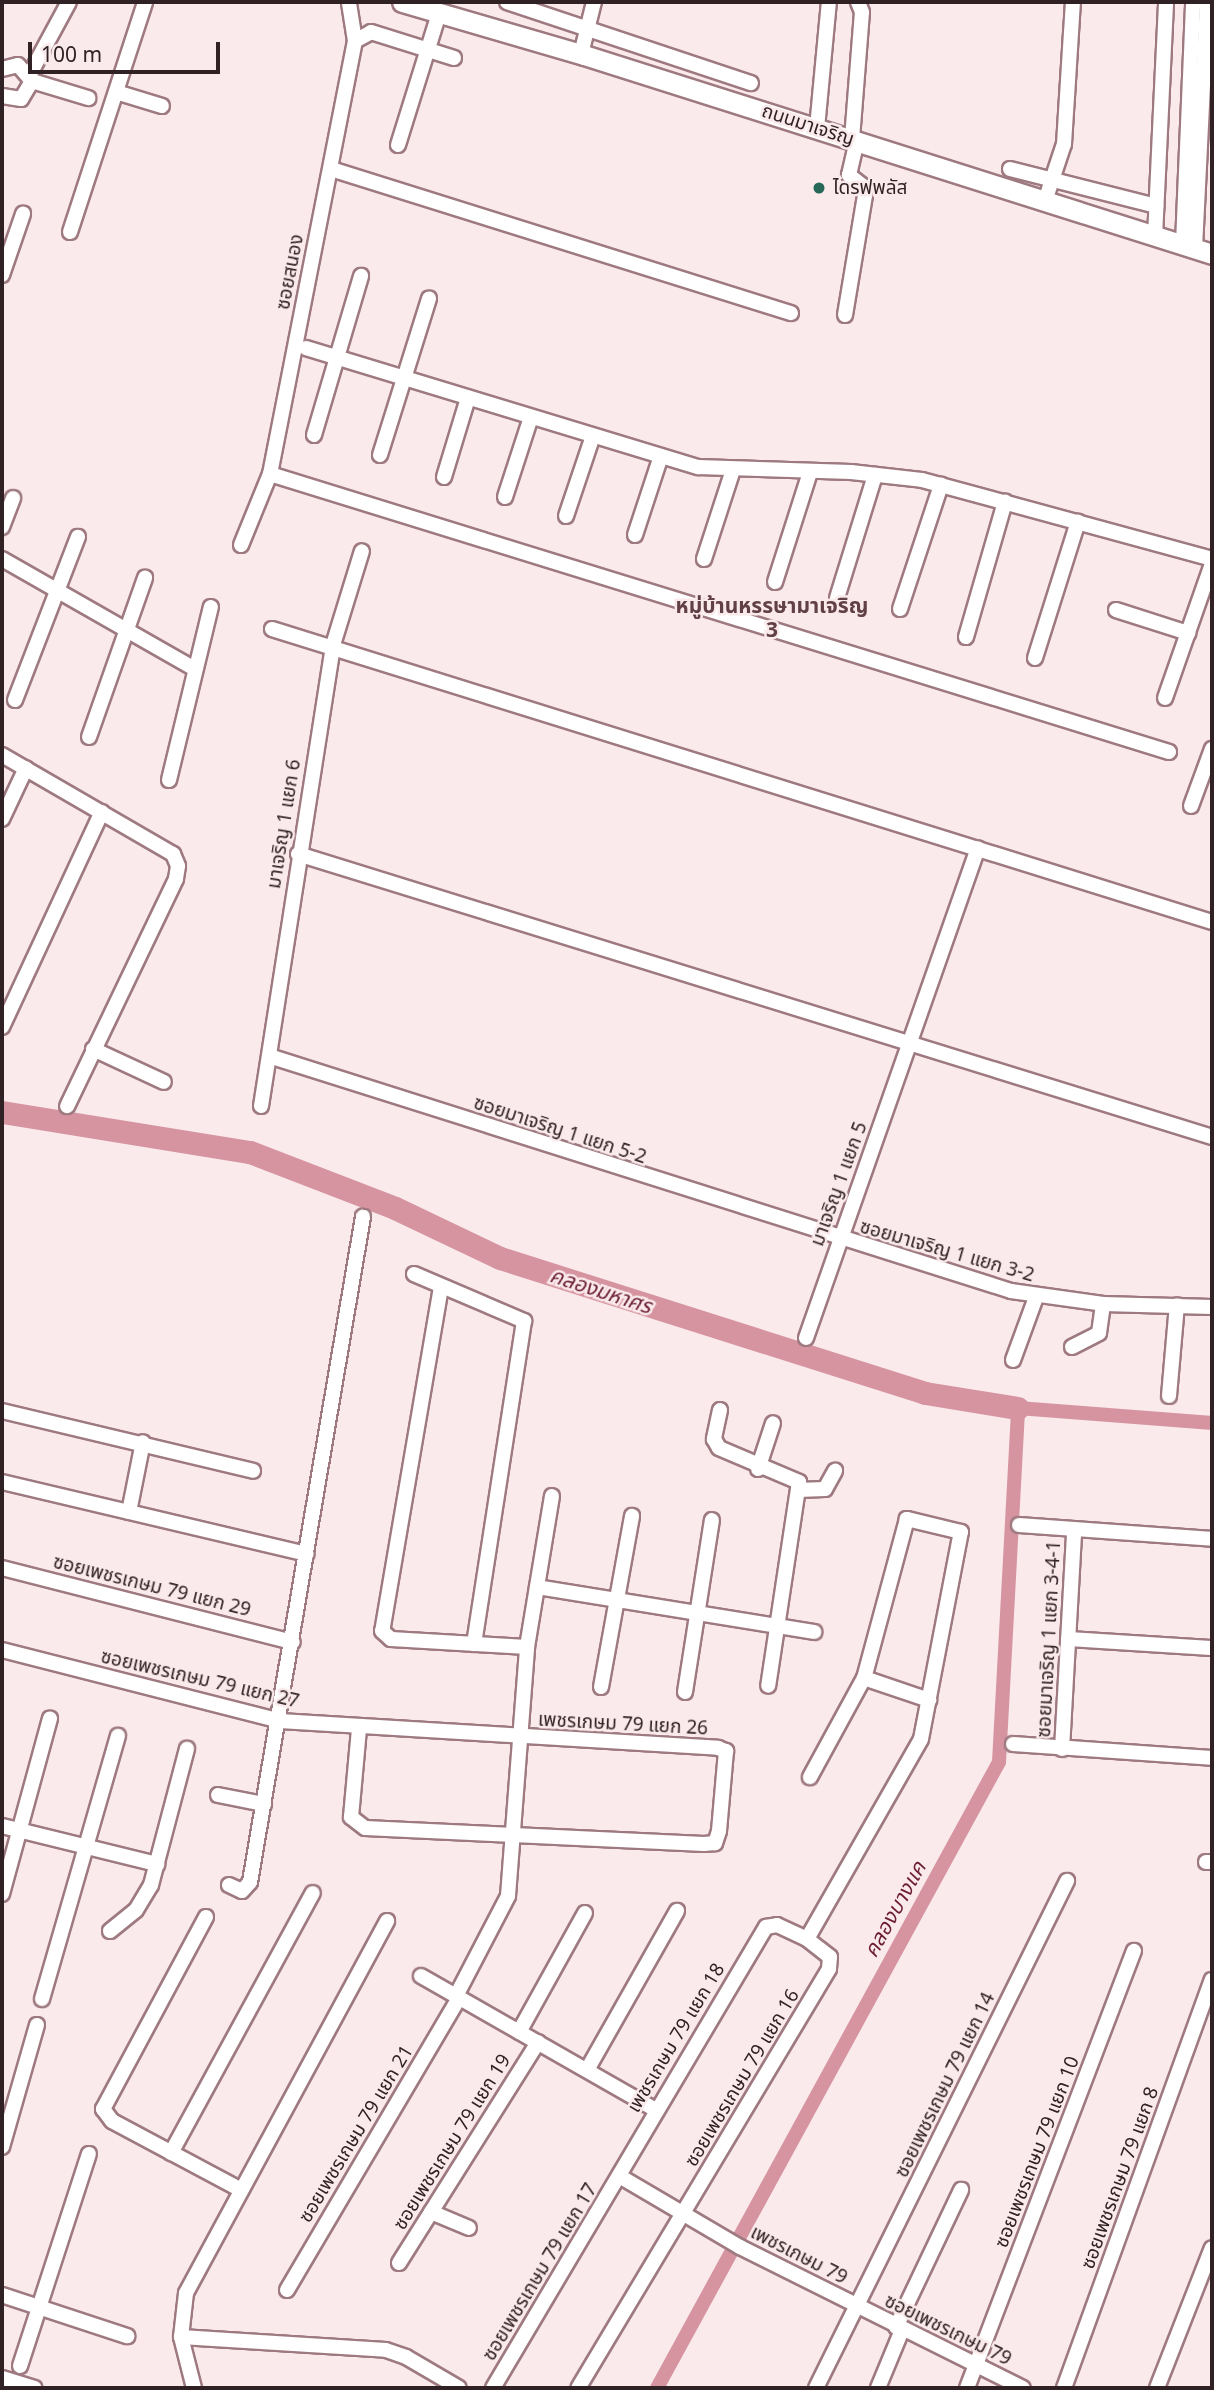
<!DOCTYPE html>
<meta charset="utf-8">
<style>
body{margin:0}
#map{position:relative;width:1214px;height:2390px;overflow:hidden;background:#faeaec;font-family:"Noto Sans","Noto Sans Thai",sans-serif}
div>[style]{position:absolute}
.canal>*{height:14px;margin:-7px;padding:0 7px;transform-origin:7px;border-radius:7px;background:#d694a0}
.river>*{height:23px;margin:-11.5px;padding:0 11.5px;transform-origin:11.5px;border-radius:11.5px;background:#d694a0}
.roads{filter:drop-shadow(2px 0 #9e7a80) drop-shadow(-2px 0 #9e7a80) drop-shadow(0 2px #9e7a80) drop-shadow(0 -2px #9e7a80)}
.minor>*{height:14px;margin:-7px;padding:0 7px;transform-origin:7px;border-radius:7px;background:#fff}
.secondary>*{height:19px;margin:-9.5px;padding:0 9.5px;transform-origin:9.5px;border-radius:9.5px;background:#fff}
.dots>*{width:19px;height:19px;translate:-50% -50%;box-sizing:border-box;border:4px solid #faeaec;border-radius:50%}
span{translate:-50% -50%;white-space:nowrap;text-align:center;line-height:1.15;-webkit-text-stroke:5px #faeaec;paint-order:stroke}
.street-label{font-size:19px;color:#302124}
.poi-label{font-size:19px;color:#302124}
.left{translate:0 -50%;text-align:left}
.neighbourhood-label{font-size:21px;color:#614046;font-weight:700}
.water-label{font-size:21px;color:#6b1d34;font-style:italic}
.frame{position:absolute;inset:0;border:4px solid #302124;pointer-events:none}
.scale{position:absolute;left:28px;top:42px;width:192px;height:32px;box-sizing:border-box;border:4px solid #302124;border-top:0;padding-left:9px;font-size:21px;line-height:24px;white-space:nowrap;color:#302124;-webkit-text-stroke:5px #faeaec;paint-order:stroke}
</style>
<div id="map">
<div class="canal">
<div style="left:657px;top:2388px;width:713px;rotate:-61.35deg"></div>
<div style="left:999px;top:1762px;width:355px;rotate:-86.9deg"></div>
<div style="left:1018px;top:1408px;width:195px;rotate:4.4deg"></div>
</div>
<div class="river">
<div style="left:2px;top:1112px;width:251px;rotate:9.2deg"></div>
<div style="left:250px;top:1152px;width:155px;rotate:21.1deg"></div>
<div style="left:395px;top:1208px;width:116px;rotate:25.5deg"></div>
<div style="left:500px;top:1258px;width:446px;rotate:17.6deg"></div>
<div style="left:925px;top:1393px;width:94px;rotate:9.2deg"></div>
</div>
<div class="roads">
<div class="minor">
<div style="left:507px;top:2px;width:257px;rotate:18.4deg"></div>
<div style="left:355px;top:41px;width:18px;rotate:-29deg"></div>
<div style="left:371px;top:32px;width:87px;rotate:17.4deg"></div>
<div style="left:581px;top:54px;width:54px;rotate:-76deg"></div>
<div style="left:2px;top:69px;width:16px;rotate:-14deg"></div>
<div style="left:18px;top:65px;width:21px;rotate:49deg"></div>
<div style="left:32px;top:81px;width:21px;rotate:121deg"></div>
<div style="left:21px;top:99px;width:19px;rotate:-171deg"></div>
<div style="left:30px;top:74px;width:82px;rotate:-61.6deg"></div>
<div style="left:32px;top:81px;width:59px;rotate:16.9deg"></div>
<div style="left:116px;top:92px;width:48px;rotate:16.9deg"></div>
<div style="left:817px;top:128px;width:127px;rotate:-84.6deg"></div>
<div style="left:852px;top:139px;width:127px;rotate:-85.5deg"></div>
<div style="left:862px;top:12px;width:11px;rotate:-112deg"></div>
<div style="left:398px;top:145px;width:138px;rotate:-72.7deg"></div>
<div style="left:331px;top:169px;width:482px;rotate:17.4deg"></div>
<div style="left:1010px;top:169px;width:151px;rotate:14.2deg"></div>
<div style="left:1045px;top:201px;width:60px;rotate:-71.6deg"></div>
<div style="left:1064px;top:144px;width:142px;rotate:-86.4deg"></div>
<div style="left:70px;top:232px;width:242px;rotate:-71.9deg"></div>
<div style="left:1155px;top:237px;width:235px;rotate:-87.3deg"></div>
<div style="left:1183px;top:244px;width:242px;rotate:-87.6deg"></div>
<div style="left:1195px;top:248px;width:246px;rotate:-87.2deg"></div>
<div style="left:2px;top:275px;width:65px;rotate:-71deg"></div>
<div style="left:845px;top:315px;width:122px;rotate:-80.5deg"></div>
<div style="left:865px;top:195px;width:9px;rotate:-103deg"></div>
<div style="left:863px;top:186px;width:18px;rotate:-142deg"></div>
<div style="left:849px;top:175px;width:35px;rotate:-77deg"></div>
<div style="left:306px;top:348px;width:410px;rotate:16.9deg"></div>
<div style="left:698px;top:467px;width:153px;rotate:1.9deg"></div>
<div style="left:851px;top:472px;width:71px;rotate:6.4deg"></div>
<div style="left:922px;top:480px;width:301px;rotate:15.2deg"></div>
<div style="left:314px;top:435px;width:166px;rotate:-73.5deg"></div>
<div style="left:380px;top:455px;width:164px;rotate:-72.6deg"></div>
<div style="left:270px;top:474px;width:941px;rotate:17.18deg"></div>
<div style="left:444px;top:477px;width:83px;rotate:-73.1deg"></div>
<div style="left:505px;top:497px;width:84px;rotate:-72deg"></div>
<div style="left:566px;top:516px;width:84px;rotate:-71.4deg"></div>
<div style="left:2px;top:527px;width:31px;rotate:-69deg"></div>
<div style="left:635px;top:535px;width:83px;rotate:-71.8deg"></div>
<div style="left:241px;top:545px;width:77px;rotate:-67.8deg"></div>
<div style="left:270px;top:474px;width:441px;rotate:-78.9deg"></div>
<div style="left:355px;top:41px;width:39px;rotate:-99deg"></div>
<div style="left:2px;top:559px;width:220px;rotate:29.7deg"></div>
<div style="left:704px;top:559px;width:94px;rotate:-72deg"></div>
<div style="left:775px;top:582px;width:115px;rotate:-72.3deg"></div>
<div style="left:837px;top:598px;width:129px;rotate:-72.8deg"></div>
<div style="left:900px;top:609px;width:131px;rotate:-71.7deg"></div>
<div style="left:1116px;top:610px;width:76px;rotate:17.7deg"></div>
<div style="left:272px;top:629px;width:985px;rotate:17.31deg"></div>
<div style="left:966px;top:637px;width:141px;rotate:-73.9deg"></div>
<div style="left:1035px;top:658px;width:143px;rotate:-72.5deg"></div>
<div style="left:1165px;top:698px;width:142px;rotate:-70.7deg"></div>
<div style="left:15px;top:700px;width:175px;rotate:-68.9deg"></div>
<div style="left:89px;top:737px;width:169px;rotate:-70.6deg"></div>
<div style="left:2px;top:755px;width:198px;rotate:30.1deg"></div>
<div style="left:173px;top:854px;width:13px;rotate:67deg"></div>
<div style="left:178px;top:866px;width:13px;rotate:99deg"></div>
<div style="left:176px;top:879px;width:252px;rotate:115.6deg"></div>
<div style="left:169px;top:780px;width:178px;rotate:-76.4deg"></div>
<div style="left:1191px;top:806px;width:61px;rotate:-69.8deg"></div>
<div style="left:2px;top:819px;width:56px;rotate:-64.8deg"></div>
<div style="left:298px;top:854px;width:957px;rotate:17.2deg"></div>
<div style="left:2px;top:1027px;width:237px;rotate:-65.1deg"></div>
<div style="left:93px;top:1049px;width:78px;rotate:24.9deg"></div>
<div style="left:269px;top:1056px;width:778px;rotate:17.57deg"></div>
<div style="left:1011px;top:1291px;width:93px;rotate:8deg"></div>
<div style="left:1103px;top:1304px;width:109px;rotate:1.6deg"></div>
<div style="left:261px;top:1106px;width:467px;rotate:-81.1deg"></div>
<div style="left:333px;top:645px;width:98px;rotate:-72.9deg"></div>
<div style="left:414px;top:1274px;width:120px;rotate:23.1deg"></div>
<div style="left:524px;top:1321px;width:327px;rotate:98.8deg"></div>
<div style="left:441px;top:1287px;width:349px;rotate:99.7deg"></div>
<div style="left:382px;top:1631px;width:12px;rotate:42deg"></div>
<div style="left:391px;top:1639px;width:136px;rotate:3.4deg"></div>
<div style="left:806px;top:1338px;width:519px;rotate:-70.66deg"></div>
<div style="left:1072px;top:1347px;width:30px;rotate:-27deg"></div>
<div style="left:1099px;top:1333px;width:29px;rotate:-82deg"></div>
<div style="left:1013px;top:1360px;width:67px;rotate:-69.9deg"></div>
<div style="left:1169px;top:1396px;width:91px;rotate:-85deg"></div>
<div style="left:720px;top:1410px;width:30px;rotate:102deg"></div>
<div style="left:714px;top:1439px;width:10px;rotate:61deg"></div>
<div style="left:719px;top:1448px;width:87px;rotate:23deg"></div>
<div style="left:799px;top:1482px;width:206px;rotate:98.6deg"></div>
<div style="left:2px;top:1411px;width:258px;rotate:13.4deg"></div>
<div style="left:758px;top:1469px;width:48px;rotate:-71.9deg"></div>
<div style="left:2px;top:1482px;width:313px;rotate:13.3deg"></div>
<div style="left:798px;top:1490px;width:27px;rotate:-2deg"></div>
<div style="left:825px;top:1489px;width:21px;rotate:-61deg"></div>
<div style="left:129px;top:1512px;width:71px;rotate:-78.7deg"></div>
<div style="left:1019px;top:1525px;width:194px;rotate:4.1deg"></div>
<div style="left:2px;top:1568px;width:300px;rotate:14.3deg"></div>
<div style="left:537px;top:1587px;width:281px;rotate:9.2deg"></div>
<div style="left:1068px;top:1639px;width:144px;rotate:3.6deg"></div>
<div style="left:2px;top:1650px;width:287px;rotate:14.3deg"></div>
<div style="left:280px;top:1721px;width:439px;rotate:3.5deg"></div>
<div style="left:718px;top:1748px;width:9px;rotate:21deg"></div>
<div style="left:726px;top:1751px;width:80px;rotate:95deg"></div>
<div style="left:719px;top:1831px;width:13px;rotate:108deg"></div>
<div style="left:715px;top:1843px;width:11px;rotate:175deg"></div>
<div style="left:704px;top:1844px;width:339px;rotate:-177.3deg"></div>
<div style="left:365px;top:1828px;width:18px;rotate:-142deg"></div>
<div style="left:351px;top:1817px;width:88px;rotate:-84.8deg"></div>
<div style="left:864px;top:1678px;width:69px;rotate:18.7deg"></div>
<div style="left:601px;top:1687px;width:174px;rotate:-79.7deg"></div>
<div style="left:685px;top:1692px;width:174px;rotate:-81.1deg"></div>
<div style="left:1013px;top:1744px;width:199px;rotate:4deg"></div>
<div style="left:1062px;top:1749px;width:218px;rotate:-86.8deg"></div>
<div style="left:218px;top:1795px;width:47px;rotate:11.1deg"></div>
<div style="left:2px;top:1826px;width:160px;rotate:13.8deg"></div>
<div style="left:1206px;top:1862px;width:6px"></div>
<div style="left:229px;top:1885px;width:14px;rotate:25deg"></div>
<div style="left:242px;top:1891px;width:12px;rotate:-48deg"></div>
<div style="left:250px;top:1882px;width:675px;rotate:-80.36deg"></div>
<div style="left:2px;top:1894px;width:182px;rotate:-74.7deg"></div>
<div style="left:206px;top:1917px;width:218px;rotate:118.2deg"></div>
<div style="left:103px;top:2109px;width:15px;rotate:53deg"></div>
<div style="left:112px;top:2121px;width:146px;rotate:28.1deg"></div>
<div style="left:110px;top:1931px;width:33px;rotate:-39deg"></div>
<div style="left:136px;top:1910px;width:29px;rotate:-59deg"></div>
<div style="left:151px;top:1885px;width:141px;rotate:-75.2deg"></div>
<div style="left:807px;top:1939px;width:230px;rotate:-60.3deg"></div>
<div style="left:921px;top:1739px;width:211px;rotate:-79.1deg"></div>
<div style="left:961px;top:1532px;width:56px;rotate:-166.5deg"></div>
<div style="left:907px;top:1519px;width:165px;rotate:105.1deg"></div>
<div style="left:864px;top:1678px;width:113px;rotate:118.6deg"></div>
<div style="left:421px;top:1976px;width:268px;rotate:29.7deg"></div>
<div style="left:456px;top:1996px;width:113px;rotate:-62.5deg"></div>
<div style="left:508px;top:1896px;width:250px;rotate:-85.6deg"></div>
<div style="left:527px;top:1647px;width:153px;rotate:-80.6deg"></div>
<div style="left:42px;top:1999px;width:274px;rotate:-73.9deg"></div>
<div style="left:519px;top:2032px;width:136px;rotate:-61deg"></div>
<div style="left:587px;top:2070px;width:183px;rotate:-60.5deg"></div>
<div style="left:2px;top:2147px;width:127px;rotate:-74deg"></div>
<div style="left:171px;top:2153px;width:296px;rotate:-61.4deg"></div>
<div style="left:621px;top:2177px;width:138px;rotate:30.5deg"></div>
<div style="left:740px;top:2247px;width:316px;rotate:26.5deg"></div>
<div style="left:431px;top:2212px;width:41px;rotate:22.8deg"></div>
<div style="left:399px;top:2263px;width:261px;rotate:-57.8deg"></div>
<div style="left:287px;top:2290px;width:339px;rotate:-59.5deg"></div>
<div style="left:2px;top:2295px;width:132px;rotate:18.2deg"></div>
<div style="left:896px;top:2327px;width:152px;rotate:-64.6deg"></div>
<div style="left:181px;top:2337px;width:205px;rotate:3.6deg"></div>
<div style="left:386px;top:2350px;width:21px;rotate:19deg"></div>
<div style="left:406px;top:2357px;width:61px;rotate:30.3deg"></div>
<div style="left:20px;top:2366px;width:223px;rotate:-72deg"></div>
<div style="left:2px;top:2378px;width:34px;rotate:17deg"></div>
<div style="left:194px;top:2388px;width:53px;rotate:-104.3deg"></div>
<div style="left:181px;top:2337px;width:44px;rotate:-83.5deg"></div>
<div style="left:186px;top:2293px;width:423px;rotate:-61.6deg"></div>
<div style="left:493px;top:2388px;width:536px;rotate:-59.37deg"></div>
<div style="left:766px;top:1927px;width:11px;rotate:-10deg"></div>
<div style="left:777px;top:1925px;width:33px;rotate:25deg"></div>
<div style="left:807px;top:1939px;width:29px;rotate:38deg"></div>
<div style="left:830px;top:1957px;width:12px;rotate:95deg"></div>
<div style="left:829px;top:1969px;width:488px;rotate:120.9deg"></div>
<div style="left:816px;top:2388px;width:566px;rotate:-63.66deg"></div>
<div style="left:878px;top:2388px;width:63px;rotate:-67.5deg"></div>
<div style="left:967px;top:2388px;width:468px;rotate:-69.1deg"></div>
<div style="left:1064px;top:2388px;width:434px;rotate:-70.1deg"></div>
<div style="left:1157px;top:2388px;width:150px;rotate:-68.6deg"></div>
</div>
<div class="secondary">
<div style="left:402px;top:2px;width:190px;rotate:16.2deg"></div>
<div style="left:584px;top:55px;width:659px;rotate:17.58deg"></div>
</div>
</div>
<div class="dots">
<div style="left:819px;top:188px;background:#266757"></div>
</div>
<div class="street-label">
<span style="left:808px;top:125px;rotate:18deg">ถนนมาเจริญ</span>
<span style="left:290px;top:272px;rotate:-79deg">ซอยสนอง</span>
<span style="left:284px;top:824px;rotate:-81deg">มาเจริญ 1 แยก 6</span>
<span style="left:560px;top:1130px;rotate:18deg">ซอยมาเจริญ 1 แยก 5-2</span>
<span style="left:839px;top:1184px;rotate:-70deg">มาเจริญ 1 แยก 5</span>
<span style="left:947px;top:1251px;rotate:16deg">ซอยมาเจริญ 1 แยก 3-2</span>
<span style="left:152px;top:1586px;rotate:14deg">ซอยเพชรเกษม 79 แยก 29</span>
<span style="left:1049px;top:1639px;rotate:-87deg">ซอยมาเจริญ 1 แยก 3-4-1</span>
<span style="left:200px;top:1679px;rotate:13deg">ซอยเพชรเกษม 79 แยก 27</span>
<span style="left:623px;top:1724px;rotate:3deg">เพชรเกษม 79 แยก 26</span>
<span style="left:676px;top:2038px;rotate:-59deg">เพชรเกษม 79 แยก 18</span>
<span style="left:742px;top:2078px;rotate:-59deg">ซอยเพชรเกษม 79 แยก 16</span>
<span style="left:945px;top:2085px;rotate:-64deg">ซอยเพชรเกษม 79 แยก 14</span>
<span style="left:356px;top:2134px;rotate:-59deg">ซอยเพชรเกษม 79 แยก 21</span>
<span style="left:452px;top:2142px;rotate:-58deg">ซอยเพชรเกษม 79 แยก 19</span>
<span style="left:1037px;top:2152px;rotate:-69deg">ซอยเพชรเกษม 79 แยก 10</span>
<span style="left:1120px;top:2178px;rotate:-70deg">ซอยเพชรเกษม 79 แยก 8</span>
<span style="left:799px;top:2255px;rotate:27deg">เพชรเกษม 79</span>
<span style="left:540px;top:2272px;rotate:-59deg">ซอยเพชรเกษม 79 แยก 17</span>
<span style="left:948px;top:2330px;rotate:26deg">ซอยเพชรเกษม 79</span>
</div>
<div class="poi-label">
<span class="left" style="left:833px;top:188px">ไดรฟพลัส</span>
</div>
<div class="neighbourhood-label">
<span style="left:772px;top:617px">หมู่บ้านหรรษามาเจริญ<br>3</span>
</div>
<div class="water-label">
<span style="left:601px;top:1290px;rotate:18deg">คลองมหาศร</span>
<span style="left:894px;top:1909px;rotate:-61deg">คลองบางแค</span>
</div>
<div class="frame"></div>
<div class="scale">100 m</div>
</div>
